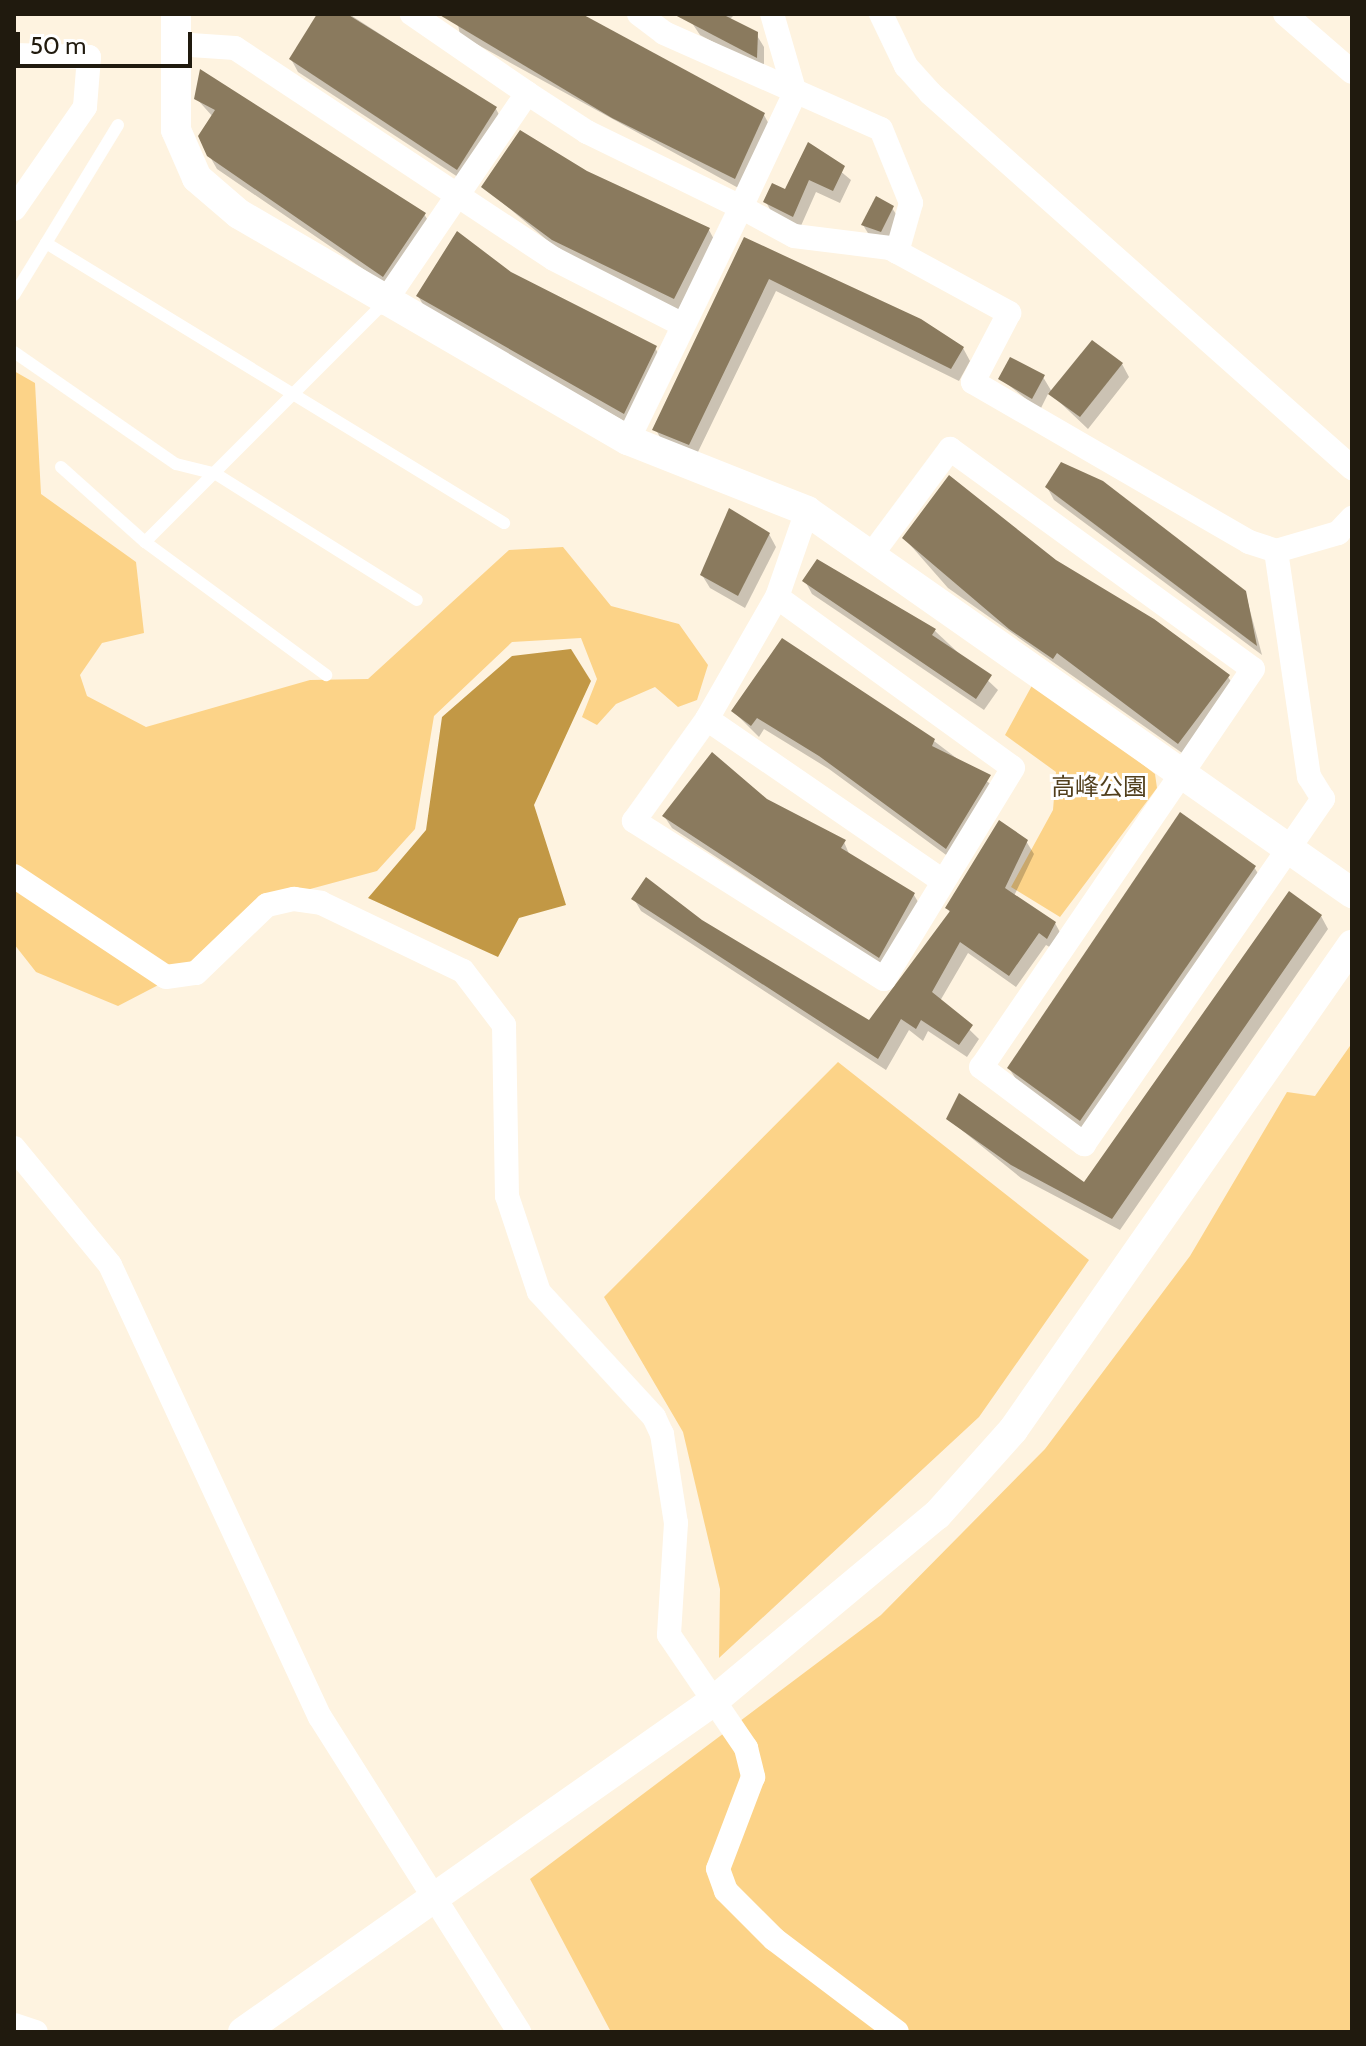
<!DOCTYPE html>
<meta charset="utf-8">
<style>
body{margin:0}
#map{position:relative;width:1366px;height:2046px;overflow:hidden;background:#fef3e0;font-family:Cabin,"Noto Sans JP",sans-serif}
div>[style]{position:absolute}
.green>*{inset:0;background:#fcd388}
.water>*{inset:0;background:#c29845}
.shadow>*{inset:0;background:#0003}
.building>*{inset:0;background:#8a7a5e}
.service>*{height:12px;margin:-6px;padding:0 6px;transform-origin:6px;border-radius:6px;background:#fff}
.minor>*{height:24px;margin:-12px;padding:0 12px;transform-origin:12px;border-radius:12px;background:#fff}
.tertiary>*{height:30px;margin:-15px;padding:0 15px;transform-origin:15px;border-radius:15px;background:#fff}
span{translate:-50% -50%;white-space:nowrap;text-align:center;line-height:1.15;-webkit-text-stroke:6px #fff;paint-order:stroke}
.park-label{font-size:24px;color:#513f1c}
.frame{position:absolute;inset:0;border:16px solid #201a0e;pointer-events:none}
.scale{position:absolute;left:16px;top:32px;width:176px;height:36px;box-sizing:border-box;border:4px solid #201a0e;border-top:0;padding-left:10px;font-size:24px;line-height:28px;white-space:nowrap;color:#201a0e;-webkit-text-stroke:6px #fff;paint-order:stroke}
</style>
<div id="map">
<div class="green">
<div style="clip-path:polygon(14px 371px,35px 383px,41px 494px,136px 562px,144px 633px,102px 643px,80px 675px,87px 696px,146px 727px,310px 680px,368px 679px,509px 550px,563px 547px,611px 606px,679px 624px,708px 665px,697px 700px,678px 707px,655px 687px,616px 704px,597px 725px,582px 717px,597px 679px,581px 638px,512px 642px,434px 716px,415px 829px,377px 871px,262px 902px,193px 967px,118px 1006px,36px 972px,14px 944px)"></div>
<div style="clip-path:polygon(1035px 680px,1155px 774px,1157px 788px,1060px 917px,1011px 887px,1053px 810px,1056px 772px,1005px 735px)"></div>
<div style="clip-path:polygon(1352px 1043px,1352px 2032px,611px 2032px,530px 1879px,881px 1615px,1045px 1449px,1190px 1256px,1287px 1092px,1315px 1096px)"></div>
<div style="clip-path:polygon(838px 1062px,1089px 1260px,979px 1417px,719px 1658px,720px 1589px,683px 1432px,604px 1297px)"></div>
</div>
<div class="water">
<div style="clip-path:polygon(571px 649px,591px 681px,534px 805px,566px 905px,519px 918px,498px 957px,368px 898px,426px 830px,442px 717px,512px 656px)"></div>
</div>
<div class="shadow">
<div style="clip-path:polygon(320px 14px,349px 14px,496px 109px,503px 122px,464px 181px,298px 72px,291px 59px)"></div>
<div style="clip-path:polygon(456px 14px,579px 14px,764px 115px,771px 128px,742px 190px,460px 35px)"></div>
<div style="clip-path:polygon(686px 14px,735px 14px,729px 20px,756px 34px,764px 47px,764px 69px,700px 35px)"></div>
<div style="clip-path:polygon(196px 98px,424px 214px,432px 227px,391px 288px,217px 169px,209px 155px,213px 117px)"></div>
<div style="clip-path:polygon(809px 145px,851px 180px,840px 203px,816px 192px,800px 228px,773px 215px,766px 202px,786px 191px)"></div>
<div style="clip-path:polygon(586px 173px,709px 230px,716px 243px,681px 311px,561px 252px,484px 187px)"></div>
<div style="clip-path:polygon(892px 208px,900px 220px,888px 243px,871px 238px,863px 225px)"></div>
<div style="clip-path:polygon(745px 239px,963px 348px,970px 361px,959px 381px,776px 291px,696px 456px,662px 441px,655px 428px)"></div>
<div style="clip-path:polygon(510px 274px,655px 348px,663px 361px,631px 425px,425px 308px,418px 296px)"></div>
<div style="clip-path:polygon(1122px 364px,1129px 377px,1088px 429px,1049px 392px,1040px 410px,1001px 379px,1043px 377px,1052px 392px)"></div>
<div style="clip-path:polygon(1047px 487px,1245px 592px,1262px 655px,1054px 500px)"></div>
<div style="clip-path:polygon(769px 534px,776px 547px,745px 608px,710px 588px,702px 575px)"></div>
<div style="clip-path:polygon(905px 539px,1054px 562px,1228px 677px,1236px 689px,1185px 755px,948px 588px)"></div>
<div style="clip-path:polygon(805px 581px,934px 630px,998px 690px,984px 710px,812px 594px)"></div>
<div style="clip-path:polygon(733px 711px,934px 741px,997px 789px,953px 860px,829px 769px,764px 729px,759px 737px)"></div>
<div style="clip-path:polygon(664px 816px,844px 842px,850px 856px,914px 895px,921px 907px,887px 969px,672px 828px)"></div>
<div style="clip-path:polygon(1026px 841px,1034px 854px,1014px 896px,1055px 923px,1062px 936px,1055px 950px,1046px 945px,1016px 987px,968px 953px,940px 1001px,979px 1039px,967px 1057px,928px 1031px,923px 1041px,909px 1030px,886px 1070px,641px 911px,634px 899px,701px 922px,869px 1022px,951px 914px,947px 908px)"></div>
<div style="clip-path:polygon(1254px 867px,1262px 880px,1087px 1132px,1017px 1081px,1009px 1068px)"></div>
<div style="clip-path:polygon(1321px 916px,1328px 929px,1120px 1230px,1021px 1178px,948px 1119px,1085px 1185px)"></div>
</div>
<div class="building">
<div style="clip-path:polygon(317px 14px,347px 14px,497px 107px,457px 170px,289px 59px)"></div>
<div style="clip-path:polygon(438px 14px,582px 14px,765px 113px,735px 179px,612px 118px)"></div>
<div style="clip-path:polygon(673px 14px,722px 14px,758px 32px,757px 58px)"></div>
<div style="clip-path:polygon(200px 69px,426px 213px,383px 277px,207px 156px,198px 136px,215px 110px,194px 99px)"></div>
<div style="clip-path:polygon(520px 130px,587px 171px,710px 228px,674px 299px,552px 240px,481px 187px)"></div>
<div style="clip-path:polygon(808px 142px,845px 166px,833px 191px,809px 180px,793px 217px,763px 202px,772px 183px,785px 189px)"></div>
<div style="clip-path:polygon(876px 196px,894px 206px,881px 232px,861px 225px)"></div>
<div style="clip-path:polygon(457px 231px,511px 272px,657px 346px,624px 414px,416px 296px)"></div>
<div style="clip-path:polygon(744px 237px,921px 319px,964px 347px,951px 369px,769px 279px,689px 445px,652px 430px)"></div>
<div style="clip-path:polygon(1092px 340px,1123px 363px,1080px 417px,1048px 394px)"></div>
<div style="clip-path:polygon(1010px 357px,1045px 375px,1032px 399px,998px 379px)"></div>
<div style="clip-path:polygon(1061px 462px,1103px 481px,1246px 591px,1257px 646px,1045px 487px)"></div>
<div style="clip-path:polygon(949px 475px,1056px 560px,1154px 619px,1230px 675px,1178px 744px,1057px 653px,1053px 659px,1009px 629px,902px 538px)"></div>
<div style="clip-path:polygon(729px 508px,770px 533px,738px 596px,700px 575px)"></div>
<div style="clip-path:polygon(817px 559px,936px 629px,932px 635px,992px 675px,976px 699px,802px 581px)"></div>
<div style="clip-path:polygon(782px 638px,935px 739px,932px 746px,991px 775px,946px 849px,819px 756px,757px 718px,751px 726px,731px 711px)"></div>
<div style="clip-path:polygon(712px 752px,767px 799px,846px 840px,841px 848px,915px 893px,879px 958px,662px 816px)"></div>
<div style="clip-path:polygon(1180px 812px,1256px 866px,1080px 1121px,1007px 1068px)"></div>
<div style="clip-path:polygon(999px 820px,1028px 840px,1005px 888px,1056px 922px,1047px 939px,1039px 933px,1009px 976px,960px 942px,932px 992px,973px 1025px,959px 1045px,921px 1020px,916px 1029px,901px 1019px,878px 1059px,631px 899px,646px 877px,702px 920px,869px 1020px,950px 911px,945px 908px)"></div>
<div style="clip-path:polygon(1289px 891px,1322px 915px,1112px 1219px,1011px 1165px,946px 1119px,959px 1093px,1084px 1182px)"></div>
</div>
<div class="service">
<div style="left:118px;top:125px;width:138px;rotate:121.4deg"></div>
<div style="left:46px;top:243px;width:537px;rotate:31.44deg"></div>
<div style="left:14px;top:295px;width:61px;rotate:-58.4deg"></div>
<div style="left:14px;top:352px;width:197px;rotate:34.7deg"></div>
<div style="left:176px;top:464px;width:41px;rotate:14deg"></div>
<div style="left:216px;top:474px;width:237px;rotate:32.1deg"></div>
<div style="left:61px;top:467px;width:113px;rotate:41.8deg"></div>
<div style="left:145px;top:542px;width:225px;rotate:36.3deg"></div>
<div style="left:145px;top:542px;width:338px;rotate:-45deg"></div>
</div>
<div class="minor">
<div style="left:639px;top:14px;width:31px;rotate:37deg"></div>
<div style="left:664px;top:33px;width:237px;rotate:23.9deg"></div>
<div style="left:881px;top:129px;width:80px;rotate:67.9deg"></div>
<div style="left:911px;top:203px;width:51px;rotate:105.9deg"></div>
<div style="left:881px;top:14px;width:58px;rotate:64.3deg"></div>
<div style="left:906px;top:66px;width:36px;rotate:48deg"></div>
<div style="left:930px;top:93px;width:565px;rotate:41.63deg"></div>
<div style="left:1285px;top:14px;width:89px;rotate:40.9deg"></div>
<div style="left:176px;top:44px;width:59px;rotate:3.9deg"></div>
<div style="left:235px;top:48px;width:382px;rotate:33.5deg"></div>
<div style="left:554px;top:259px;width:145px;rotate:27.1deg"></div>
<div style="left:14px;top:55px;width:75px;rotate:1.5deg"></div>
<div style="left:89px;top:57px;width:50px;rotate:94.6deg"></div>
<div style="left:85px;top:107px;width:124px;rotate:124.8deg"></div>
<div style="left:527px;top:93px;width:72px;rotate:33deg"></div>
<div style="left:587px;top:132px;width:171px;rotate:26deg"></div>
<div style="left:741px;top:207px;width:126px;rotate:-64.7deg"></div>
<div style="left:795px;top:93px;width:82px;rotate:-106.2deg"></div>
<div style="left:384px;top:303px;width:254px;rotate:-55.7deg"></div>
<div style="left:527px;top:93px;width:140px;rotate:-145.5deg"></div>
<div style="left:628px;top:440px;width:259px;rotate:-64.1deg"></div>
<div style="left:741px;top:207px;width:60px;rotate:28.7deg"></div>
<div style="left:794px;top:236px;width:97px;rotate:7.1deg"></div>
<div style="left:890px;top:248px;width:136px;rotate:28.6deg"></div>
<div style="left:1009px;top:313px;width:78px;rotate:117.6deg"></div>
<div style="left:973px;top:382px;width:319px;rotate:30.1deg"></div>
<div style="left:1249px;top:542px;width:28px;rotate:18deg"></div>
<div style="left:1276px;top:551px;width:65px;rotate:-16.2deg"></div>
<div style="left:1338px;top:533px;width:21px;rotate:-47deg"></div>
<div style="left:872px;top:554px;width:131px;rotate:-53.4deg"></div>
<div style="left:950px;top:449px;width:374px;rotate:36deg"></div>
<div style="left:1253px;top:669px;width:482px;rotate:124.3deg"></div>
<div style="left:981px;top:1067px;width:129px;rotate:36.8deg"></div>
<div style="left:1084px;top:1144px;width:420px;rotate:-55.3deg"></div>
<div style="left:1323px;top:799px;width:26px;rotate:-122deg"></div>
<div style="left:1309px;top:777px;width:228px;rotate:-98.3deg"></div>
<div style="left:777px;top:597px;width:291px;rotate:35.9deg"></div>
<div style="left:1013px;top:768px;width:247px;rotate:121.4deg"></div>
<div style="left:884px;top:979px;width:296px;rotate:-147.7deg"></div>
<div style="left:634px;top:821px;width:125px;rotate:-54.4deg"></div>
<div style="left:707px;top:719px;width:141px;rotate:-60.2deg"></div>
<div style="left:777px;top:597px;width:91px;rotate:-70.8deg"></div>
<div style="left:707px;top:719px;width:286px;rotate:34.5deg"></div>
<div style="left:14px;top:876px;width:182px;rotate:33.6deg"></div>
<div style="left:166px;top:977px;width:30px;rotate:-8deg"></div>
<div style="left:196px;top:973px;width:98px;rotate:-43.8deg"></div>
<div style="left:267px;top:905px;width:28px;rotate:-13deg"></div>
<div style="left:294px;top:899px;width:27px;rotate:8deg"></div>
<div style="left:321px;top:903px;width:157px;rotate:25.6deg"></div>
<div style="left:463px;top:971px;width:68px;rotate:52.8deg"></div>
<div style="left:504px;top:1025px;width:171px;rotate:89deg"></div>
<div style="left:507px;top:1196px;width:101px;rotate:71.6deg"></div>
<div style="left:539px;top:1292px;width:170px;rotate:47.4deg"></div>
<div style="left:654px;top:1417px;width:19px;rotate:65deg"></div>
<div style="left:662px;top:1434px;width:90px;rotate:81.1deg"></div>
<div style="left:676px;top:1523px;width:112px;rotate:93.6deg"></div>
<div style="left:669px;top:1635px;width:137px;rotate:55.7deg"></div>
<div style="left:746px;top:1748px;width:30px;rotate:76deg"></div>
<div style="left:753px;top:1777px;width:98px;rotate:110.8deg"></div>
<div style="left:718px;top:1869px;width:23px;rotate:70deg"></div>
<div style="left:726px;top:1891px;width:68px;rotate:45deg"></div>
<div style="left:774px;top:1939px;width:154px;rotate:37.1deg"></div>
<div style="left:14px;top:1148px;width:151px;rotate:50.6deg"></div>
<div style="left:110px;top:1265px;width:498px;rotate:65.1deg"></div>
<div style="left:320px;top:1717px;width:373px;rotate:57.7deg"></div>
<div style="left:14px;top:2025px;width:23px;rotate:18deg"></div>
</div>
<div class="tertiary">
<div style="left:176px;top:14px;width:116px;rotate:90deg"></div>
<div style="left:176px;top:130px;width:52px;rotate:66.4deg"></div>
<div style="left:197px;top:178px;width:55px;rotate:40.6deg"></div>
<div style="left:239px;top:214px;width:450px;rotate:30.2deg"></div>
<div style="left:628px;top:440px;width:193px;rotate:21.6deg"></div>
<div style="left:807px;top:511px;width:666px;rotate:35.03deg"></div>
<div style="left:243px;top:2032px;width:572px;rotate:-35.11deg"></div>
<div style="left:711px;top:1703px;width:294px;rotate:-39.8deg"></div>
<div style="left:937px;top:1515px;width:114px;rotate:-48.2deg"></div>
<div style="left:1013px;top:1430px;width:592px;rotate:-55.05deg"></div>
</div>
<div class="park-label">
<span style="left:1099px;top:787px">高峰公園</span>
</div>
<div class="frame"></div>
<div class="scale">50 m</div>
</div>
